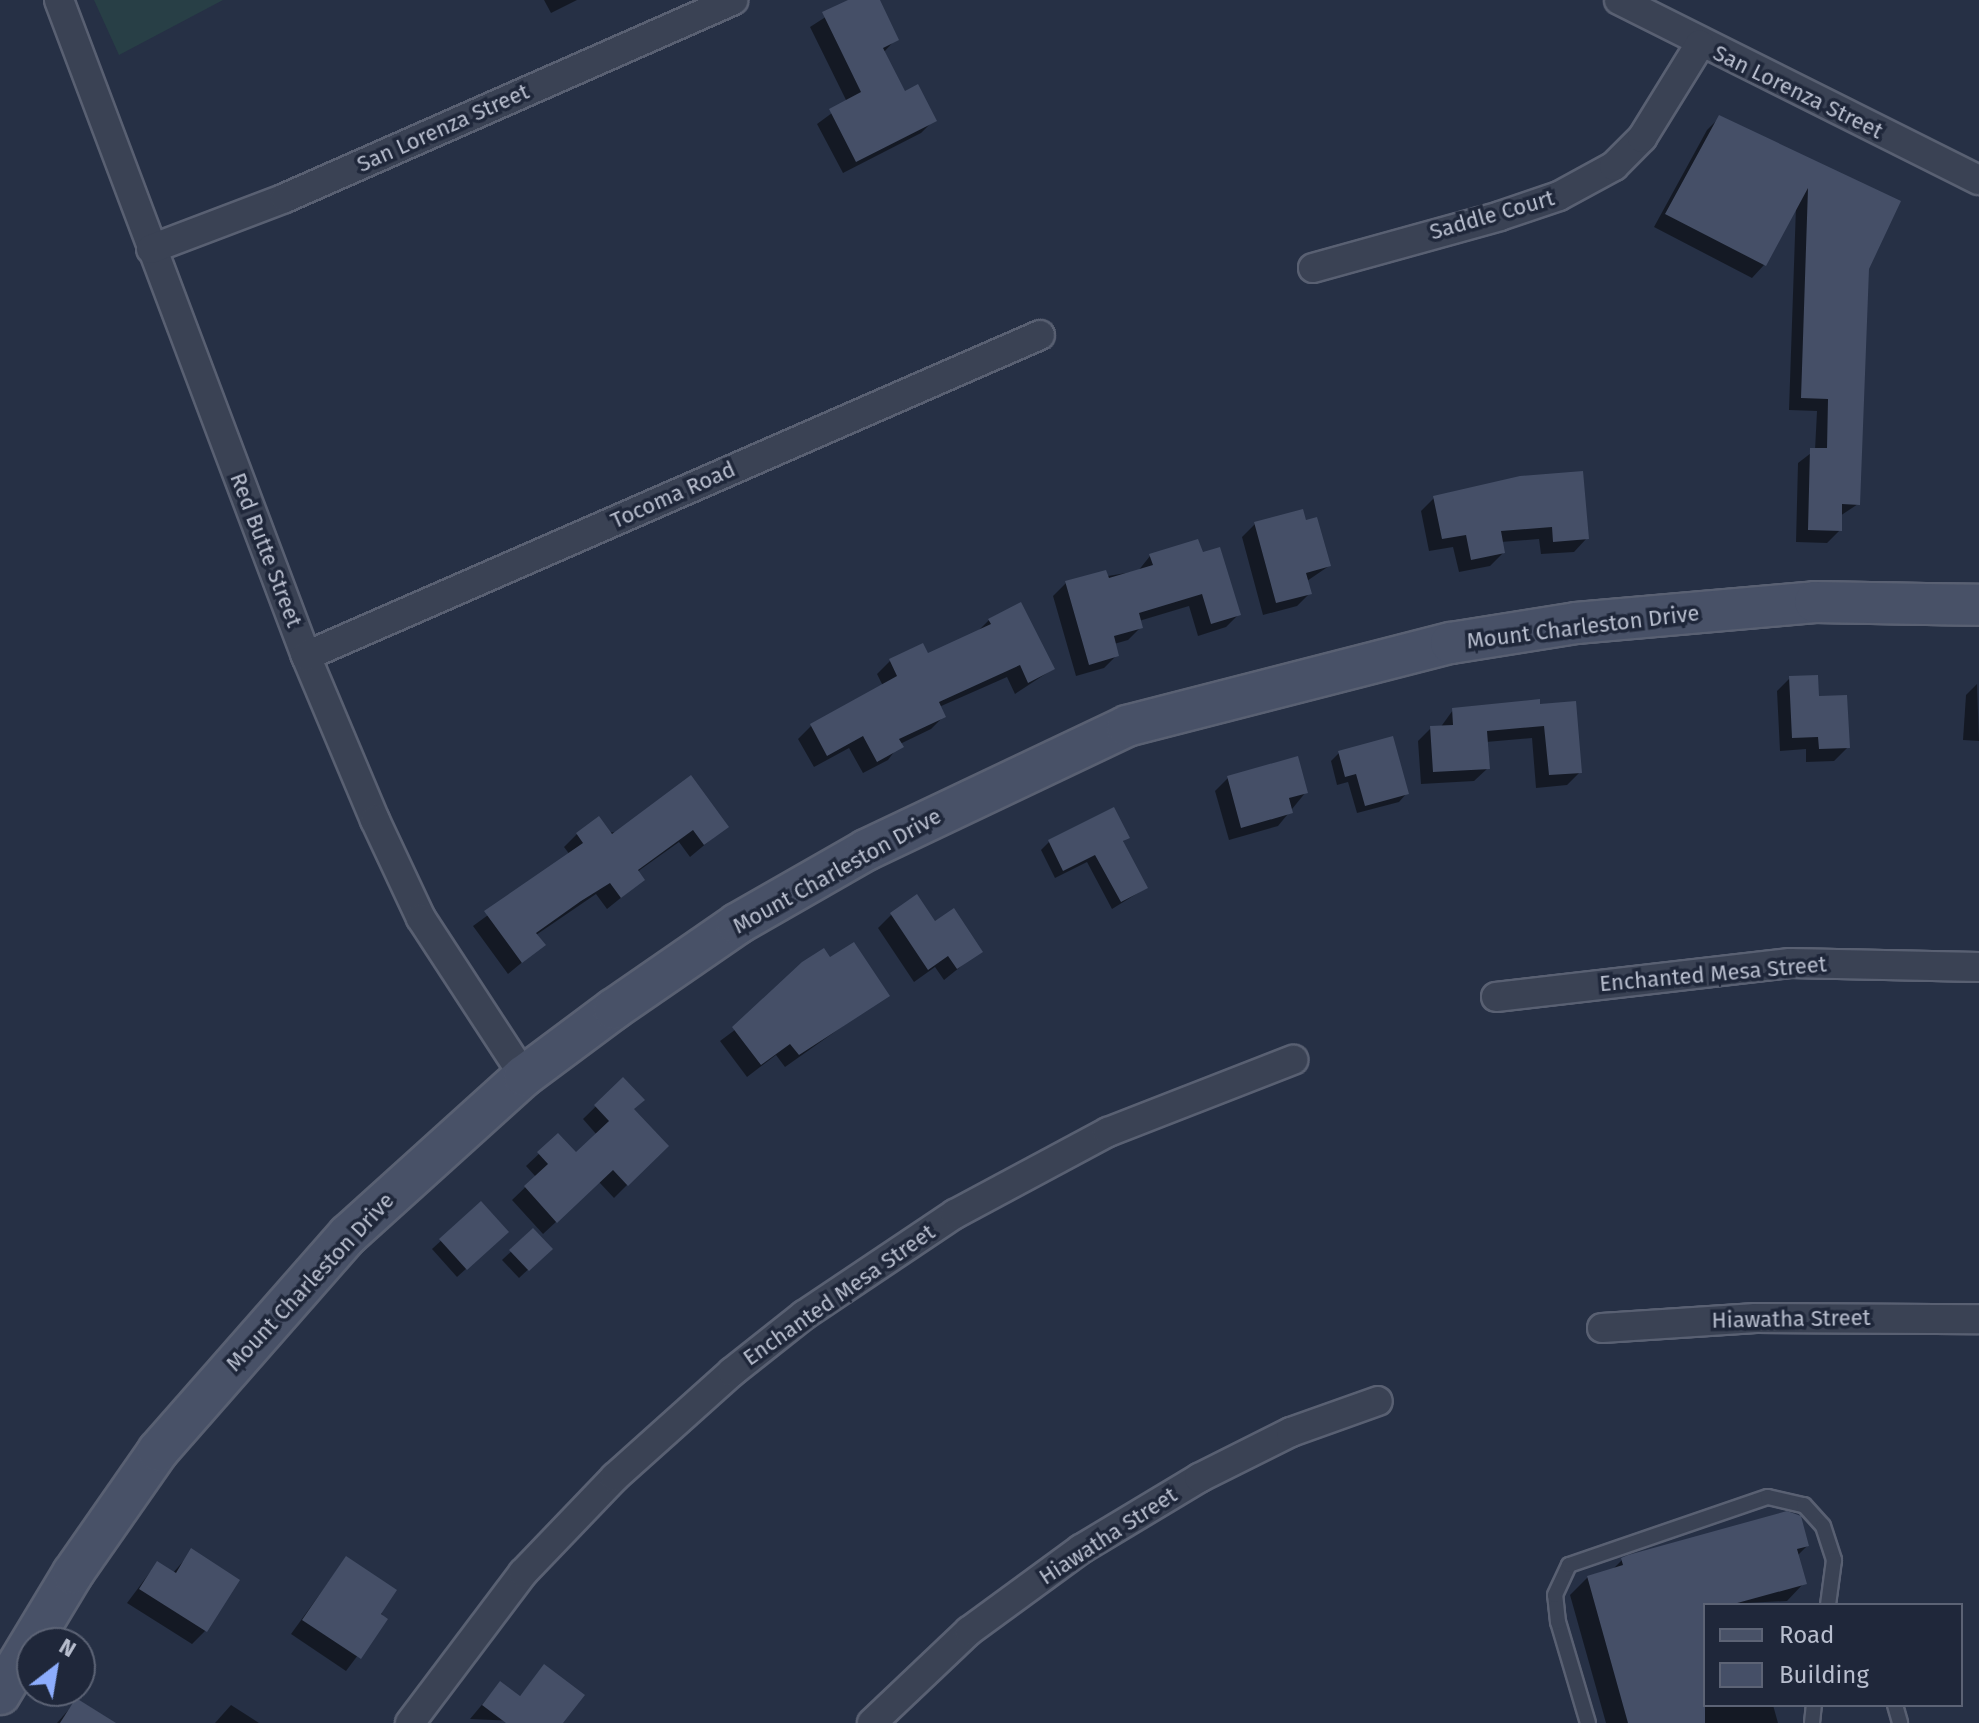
<!DOCTYPE html>
<style>
body{margin:0}
#map{position:relative;width:1979px;height:1723px;overflow:hidden;background:#263045;font-family:"Fira Sans",sans-serif}
div>[style]{position:absolute}
.green>*{inset:0;background:#283f46}
.shadow>*{inset:0;background:#0007}
.building>*{inset:0;background:#454f67}
.roads{filter:drop-shadow(2px 0 #596072) drop-shadow(-2px 0 #596072) drop-shadow(0 2px #596072) drop-shadow(0 -2px #596072)}
.lane>*{height:14px;margin:-7px;padding:0 7px;transform-origin:7px;border-radius:7px;background:#3a4254}
.street>*{height:28px;margin:-14px;padding:0 14px;transform-origin:14px;border-radius:14px;background:#3a4254}
.secondary>*{height:40px;margin:-20px;padding:0 20px;transform-origin:20px;border-radius:20px;background:#485167}
span{translate:-50% -50%;white-space:nowrap;text-align:center;line-height:1.15;-webkit-text-stroke:7px #1f273a;paint-order:stroke}
.street-label{font-size:22px;color:#b8bece}
.legend{position:absolute;left:1703px;top:1603px;width:260px;height:104px;box-sizing:border-box;background:#1f273a;border:2px solid #5c6375;margin:0;padding:10px 14px;list-style:none;font-size:24px;color:#b8bece}
.legend li{display:flex;align-items:center;gap:16px;height:40px}
.legend b{width:40px;border:2px solid #5c6375}
.north{position:absolute;left:16px;top:1627px;width:80px;height:80px;box-sizing:border-box;background:#1f273a;border:2px solid #5c6375;border-radius:50%;rotate:31deg;font-size:22px;font-weight:700;line-height:32px;text-align:center;color:#b8bece}
.north::after{content:'';display:block;margin:auto;width:28px;height:36px;background:#8dadfd;clip-path:polygon(50% 0,100% 100%,50% 72%,0 100%)}
</style>
<div id="map">
<div class="green">
<div style="clip-path:polygon(94px 0,223px 0,119px 55px)"></div>
</div>
<div class="shadow">
<div style="clip-path:polygon(544px 0,577px 0,551px 13px)"></div>
<div style="clip-path:polygon(852px 0,877px 0,896px 39px,883px 53px,904px 93px,934px 120px,921px 133px,843px 173px,817px 124px,847px 102px,810px 27px)"></div>
<div style="clip-path:polygon(1720px 117px,1898px 202px,1867px 268px,1858px 504px,1840px 516px,1840px 530px,1827px 543px,1796px 542px,1798px 463px,1815px 450px,1817px 411px,1789px 410px,1796px 206px,1764px 265px,1752px 278px,1654px 227px,1707px 130px)"></div>
<div style="clip-path:polygon(1521px 478px,1587px 538px,1574px 552px,1541px 554px,1539px 539px,1501px 542px,1503px 553px,1490px 566px,1459px 572px,1453px 547px,1429px 551px,1421px 511px,1434px 498px)"></div>
<div style="clip-path:polygon(1255px 524px,1329px 566px,1307px 581px,1310px 593px,1297px 606px,1263px 615px,1242px 537px)"></div>
<div style="clip-path:polygon(1201px 555px,1239px 614px,1226px 627px,1198px 636px,1189px 606px,1139px 621px,1141px 627px,1128px 640px,1114px 644px,1117px 655px,1104px 668px,1076px 676px,1053px 596px,1066px 583px,1138px 571px,1150px 556px)"></div>
<div style="clip-path:polygon(989px 620px,1053px 669px,1015px 694px,1007px 677px,939px 707px,944px 716px,931px 729px,900px 744px,888px 760px,863px 773px,849px 748px,814px 767px,798px 739px,811px 726px,883px 686px,877px 674px,890px 661px,927px 656px,976px 633px)"></div>
<div style="clip-path:polygon(1790px 678px,1817px 698px,1848px 747px,1834px 761px,1806px 762px,1806px 749px,1780px 751px,1777px 691px)"></div>
<div style="clip-path:polygon(1977px 684px,1979px 741px,1963px 740px,1966px 695px)"></div>
<div style="clip-path:polygon(1574px 703px,1580px 772px,1567px 785px,1536px 788px,1532px 738px,1486px 742px,1488px 768px,1474px 781px,1421px 784px,1418px 741px,1431px 728px,1440px 728px,1453px 710px)"></div>
<div style="clip-path:polygon(1339px 753px,1407px 793px,1399px 802px,1357px 813px,1348px 782px,1337px 785px,1331px 761px)"></div>
<div style="clip-path:polygon(1228px 778px,1306px 792px,1278px 826px,1229px 840px,1215px 791px)"></div>
<div style="clip-path:polygon(726px 827px,690px 857px,679px 842px,637px 872px,643px 880px,607px 909px,596px 894px,536px 935px,543px 945px,508px 974px,473px 926px,570px 855px,564px 847px,577px 834px)"></div>
<div style="clip-path:polygon(1127px 837px,1122px 843px,1146px 888px,1112px 909px,1087px 862px,1055px 878px,1041px 850px,1049px 842px)"></div>
<div style="clip-path:polygon(891px 915px,980px 951px,944px 980px,935px 967px,914px 982px,878px 928px)"></div>
<div style="clip-path:polygon(829px 960px,887px 995px,785px 1067px,776px 1055px,747px 1077px,720px 1041px)"></div>
<div style="clip-path:polygon(623px 1080px,632px 1110px,666px 1146px,614px 1198px,599px 1182px,543px 1234px,512px 1200px,536px 1177px,526px 1166px,558px 1136px,576px 1155px,597px 1135px,583px 1119px)"></div>
<div style="clip-path:polygon(481px 1204px,498px 1240px,457px 1277px,432px 1249px)"></div>
<div style="clip-path:polygon(533px 1231px,550px 1249px,519px 1278px,502px 1260px)"></div>
<div style="clip-path:polygon(1807px 1546px,1797px 1556px,1804px 1583px,1787px 1601px,1705px 1605px,1705px 1705px,1773px 1705px,1778px 1723px,1606px 1723px,1570px 1595px,1588px 1577px,1611px 1571px,1622px 1560px)"></div>
<div style="clip-path:polygon(192px 1551px,205px 1631px,192px 1644px,127px 1603px,157px 1563px,173px 1573px)"></div>
<div style="clip-path:polygon(346px 1558px,385px 1619px,346px 1671px,291px 1634px)"></div>
<div style="clip-path:polygon(544px 1667px,560px 1723px,470px 1719px,500px 1683px,519px 1697px)"></div>
<div style="clip-path:polygon(77px 1700px,112px 1723px,57px 1723px)"></div>
<div style="clip-path:polygon(231px 1705px,259px 1723px,215px 1723px)"></div>
</div>
<div class="building">
<div style="clip-path:polygon(848px 0,880px 0,899px 40px,883px 48px,905px 91px,918px 84px,937px 121px,856px 162px,829px 109px,861px 92px,822px 12px)"></div>
<div style="clip-path:polygon(1719px 115px,1901px 201px,1869px 269px,1860px 505px,1842px 504px,1842px 531px,1808px 530px,1810px 448px,1827px 448px,1828px 399px,1801px 398px,1808px 188px,1766px 266px,1665px 214px)"></div>
<div style="clip-path:polygon(1583px 471px,1589px 539px,1553px 542px,1552px 527px,1501px 531px,1505px 553px,1471px 560px,1466px 535px,1442px 539px,1433px 496px,1520px 476px)"></div>
<div style="clip-path:polygon(1303px 509px,1306px 520px,1317px 517px,1331px 566px,1306px 573px,1312px 594px,1276px 603px,1254px 522px)"></div>
<div style="clip-path:polygon(1198px 539px,1203px 552px,1220px 547px,1241px 615px,1211px 624px,1202px 594px,1139px 613px,1143px 628px,1114px 636px,1119px 656px,1089px 665px,1065px 581px,1106px 570px,1109px 578px,1153px 565px,1149px 554px)"></div>
<div style="clip-path:polygon(1021px 602px,1055px 669px,1028px 683px,1020px 665px,939px 702px,946px 717px,899px 739px,904px 747px,877px 762px,863px 736px,827px 756px,810px 724px,897px 676px,889px 659px,923px 643px,928px 653px,991px 624px,988px 619px)"></div>
<div style="clip-path:polygon(1818px 675px,1819px 696px,1847px 695px,1850px 748px,1819px 749px,1818px 737px,1792px 738px,1789px 676px)"></div>
<div style="clip-path:polygon(1540px 699px,1540px 704px,1576px 701px,1582px 773px,1549px 775px,1544px 726px,1487px 731px,1490px 769px,1433px 772px,1430px 726px,1453px 725px,1452px 708px)"></div>
<div style="clip-path:polygon(1393px 736px,1409px 794px,1365px 806px,1356px 774px,1345px 777px,1338px 751px)"></div>
<div style="clip-path:polygon(1298px 756px,1308px 793px,1289px 798px,1293px 813px,1241px 828px,1227px 776px)"></div>
<div style="clip-path:polygon(691px 775px,729px 827px,704px 845px,693px 830px,638px 870px,645px 880px,621px 898px,610px 883px,581px 901px,536px 933px,546px 945px,522px 963px,484px 911px,583px 843px,576px 833px,599px 816px,612px 834px)"></div>
<div style="clip-path:polygon(1114px 807px,1130px 838px,1123px 841px,1148px 888px,1121px 902px,1095px 855px,1063px 871px,1048px 840px)"></div>
<div style="clip-path:polygon(917px 894px,935px 921px,954px 908px,983px 952px,957px 969px,948px 956px,928px 970px,890px 913px)"></div>
<div style="clip-path:polygon(854px 942px,890px 996px,799px 1055px,790px 1044px,761px 1065px,732px 1027px,802px 962px,824px 948px,830px 957px)"></div>
<div style="clip-path:polygon(623px 1077px,645px 1100px,634px 1109px,669px 1146px,628px 1186px,613px 1170px,557px 1223px,524px 1186px,548px 1164px,537px 1152px,558px 1133px,576px 1152px,609px 1121px,594px 1105px)"></div>
<div style="clip-path:polygon(481px 1201px,509px 1232px,467px 1270px,439px 1239px)"></div>
<div style="clip-path:polygon(533px 1228px,553px 1249px,529px 1271px,509px 1250px)"></div>
<div style="clip-path:polygon(1787px 1511px,1801px 1516px,1809px 1546px,1797px 1549px,1807px 1584px,1730px 1605px,1705px 1605px,1705px 1723px,1628px 1723px,1587px 1576px,1623px 1565px,1621px 1558px,1628px 1555px)"></div>
<div style="clip-path:polygon(191px 1548px,240px 1580px,207px 1632px,139px 1589px,157px 1561px,176px 1573px)"></div>
<div style="clip-path:polygon(346px 1556px,397px 1590px,381px 1614px,388px 1619px,361px 1659px,302px 1620px)"></div>
<div style="clip-path:polygon(544px 1664px,585px 1695px,563px 1723px,506px 1723px,482px 1705px,500px 1681px,520px 1696px)"></div>
<div style="clip-path:polygon(76px 1698px,116px 1723px,60px 1723px)"></div>
</div>
<div class="roads">
<div class="lane">
<div style="left:1895px;top:1705px;width:19px;rotate:74deg"></div>
<div style="left:1588px;top:1723px;width:105px;rotate:-106.5deg"></div>
<div style="left:1558px;top:1622px;width:27px;rotate:-96deg"></div>
<div style="left:1555px;top:1595px;width:33px;rotate:-65deg"></div>
<div style="left:1569px;top:1565px;width:210px;rotate:-18.9deg"></div>
<div style="left:1768px;top:1497px;width:37px;rotate:13deg"></div>
<div style="left:1804px;top:1505px;width:28px;rotate:48deg"></div>
<div style="left:1823px;top:1526px;width:36px;rotate:72deg"></div>
<div style="left:1834px;top:1560px;width:45px;rotate:97.6deg"></div>
<div style="left:1812px;top:1723px;width:18px;rotate:-84deg"></div>
</div>
<div class="street">
<div style="left:59px;top:0;width:701px;rotate:69.37deg"></div>
<div style="left:306px;top:656px;width:178px;rotate:67.2deg"></div>
<div style="left:375px;top:820px;width:108px;rotate:64.9deg"></div>
<div style="left:421px;top:918px;width:189px;rotate:56.9deg"></div>
<div style="left:1619px;top:0;width:402px;rotate:26.6deg"></div>
<div style="left:151px;top:249px;width:143px;rotate:-20.8deg"></div>
<div style="left:285px;top:198px;width:490px;rotate:-23.8deg"></div>
<div style="left:1313px;top:268px;width:194px;rotate:-15.5deg"></div>
<div style="left:1500px;top:216px;width:62px;rotate:-18.7deg"></div>
<div style="left:1559px;top:196px;width:63px;rotate:-28.6deg"></div>
<div style="left:1614px;top:166px;width:40px;rotate:-45deg"></div>
<div style="left:1642px;top:138px;width:110px;rotate:-58.3deg"></div>
<div style="left:306px;top:656px;width:801px;rotate:-23.62deg"></div>
<div style="left:1496px;top:997px;width:296px;rotate:-6.6deg"></div>
<div style="left:1790px;top:963px;width:189px;rotate:1.2deg"></div>
<div style="left:1602px;top:1328px;width:154px;rotate:-3.7deg"></div>
<div style="left:1756px;top:1318px;width:223px;rotate:0.3deg"></div>
<div style="left:410px;top:1723px;width:188px;rotate:-53deg"></div>
<div style="left:523px;top:1573px;width:133px;rotate:-46.2deg"></div>
<div style="left:615px;top:1477px;width:157px;rotate:-41.9deg"></div>
<div style="left:732px;top:1372px;width:92px;rotate:-38.4deg"></div>
<div style="left:804px;top:1315px;width:182px;rotate:-33.8deg"></div>
<div style="left:955px;top:1214px;width:174px;rotate:-28.2deg"></div>
<div style="left:1108px;top:1132px;width:199px;rotate:-21.3deg"></div>
<div style="left:872px;top:1723px;width:134px;rotate:-43.5deg"></div>
<div style="left:969px;top:1631px;width:139px;rotate:-36.2deg"></div>
<div style="left:1081px;top:1549px;width:138px;rotate:-31deg"></div>
<div style="left:1199px;top:1478px;width:103px;rotate:-26.6deg"></div>
<div style="left:1291px;top:1432px;width:92px;rotate:-19.6deg"></div>
</div>
<div class="secondary">
<div style="left:0;top:1694px;width:141px;rotate:-58.9deg"></div>
<div style="left:73px;top:1573px;width:149px;rotate:-55.1deg"></div>
<div style="left:158px;top:1451px;width:288px;rotate:-48.7deg"></div>
<div style="left:348px;top:1235px;width:237px;rotate:-42.1deg"></div>
<div style="left:524px;top:1076px;width:112px;rotate:-36.7deg"></div>
<div style="left:614px;top:1009px;width:150px;rotate:-34.6deg"></div>
<div style="left:737px;top:924px;width:149px;rotate:-29.8deg"></div>
<div style="left:866px;top:850px;width:289px;rotate:-25.4deg"></div>
<div style="left:1127px;top:726px;width:334px;rotate:-14.4deg"></div>
<div style="left:1451px;top:643px;width:127px;rotate:-9.1deg"></div>
<div style="left:1576px;top:623px;width:240px;rotate:-5deg"></div>
<div style="left:1815px;top:602px;width:164px;rotate:1deg"></div>
</div>
</div>
<div class="street-label">
<span style="left:1798px;top:92px;rotate:26deg">San Lorenza Street</span>
<span style="left:443px;top:128px;rotate:-24deg">San Lorenza Street</span>
<span style="left:1492px;top:215px;rotate:-16deg">Saddle Court</span>
<span style="left:673px;top:495px;rotate:-24deg">Tocoma Road</span>
<span style="left:266px;top:550px;rotate:69deg">Red Butte Street</span>
<span style="left:1583px;top:627px;rotate:-7deg">Mount Charleston Drive</span>
<span style="left:837px;top:871px;rotate:-29deg">Mount Charleston Drive</span>
<span style="left:1713px;top:974px;rotate:-5deg">Enchanted Mesa Street</span>
<span style="left:310px;top:1282px;rotate:-47deg">Mount Charleston Drive</span>
<span style="left:839px;top:1295px;rotate:-35deg">Enchanted Mesa Street</span>
<span style="left:1791px;top:1319px;rotate:-1deg">Hiawatha Street</span>
<span style="left:1108px;top:1536px;rotate:-33deg">Hiawatha Street</span>
</div>
<ul class="legend">
<li><b style="height:10px;background:#485167"></b>Road</li>
<li><b style="height:22px;background:#454f67"></b>Building</li>
</ul>
<div class="north">N</div>
</div>
